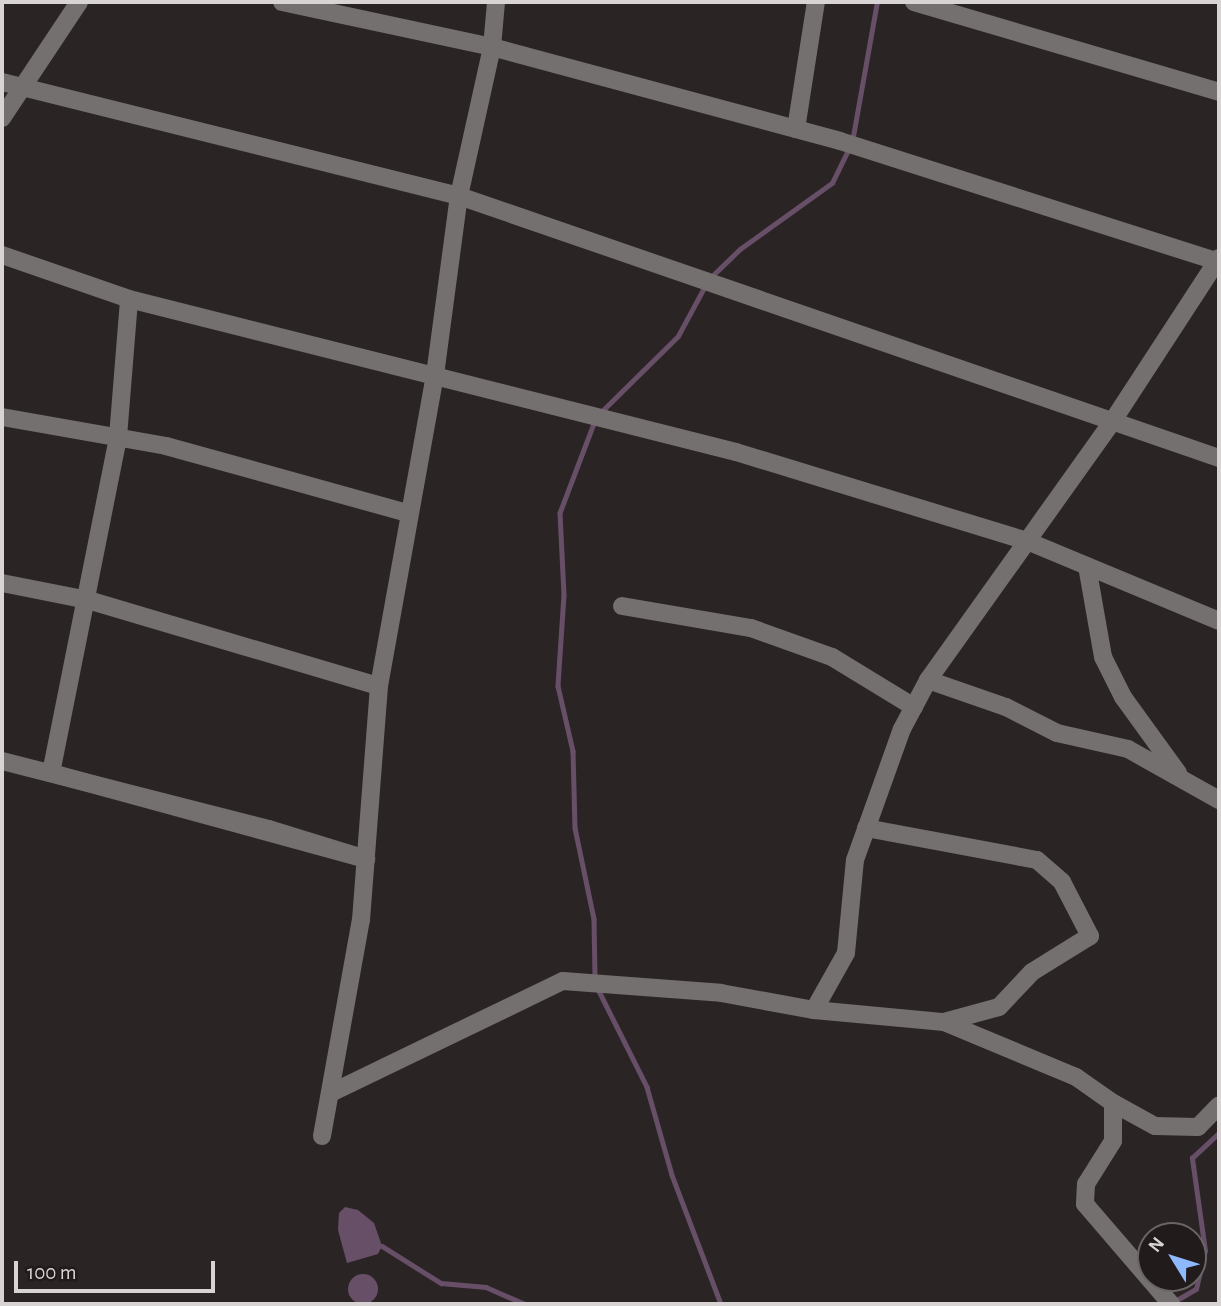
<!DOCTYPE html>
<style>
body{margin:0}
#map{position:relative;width:1221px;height:1306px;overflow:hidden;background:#2b2425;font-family:"Alegreya Sans",sans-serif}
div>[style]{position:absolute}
.water>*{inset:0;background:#684f68}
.round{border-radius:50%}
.stream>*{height:4.5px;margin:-2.25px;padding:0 2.25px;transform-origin:2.25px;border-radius:2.25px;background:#684f68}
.minor>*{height:18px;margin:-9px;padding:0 9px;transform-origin:9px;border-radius:9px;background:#73706f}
span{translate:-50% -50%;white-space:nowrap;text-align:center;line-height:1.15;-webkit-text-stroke:7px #211b1b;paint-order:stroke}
.frame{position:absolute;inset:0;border:4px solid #d8d4d4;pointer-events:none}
.north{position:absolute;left:1137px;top:1222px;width:70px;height:70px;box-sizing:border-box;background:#211b1b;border:2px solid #6a6565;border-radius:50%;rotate:308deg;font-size:19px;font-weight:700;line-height:28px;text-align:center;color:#d8d4d4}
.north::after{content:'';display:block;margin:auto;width:24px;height:32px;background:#8eb9fd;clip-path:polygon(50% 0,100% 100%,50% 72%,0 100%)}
.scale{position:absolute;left:14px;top:1261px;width:201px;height:32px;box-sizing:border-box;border:4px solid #d8d4d4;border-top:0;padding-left:9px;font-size:21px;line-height:24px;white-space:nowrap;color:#d8d4d4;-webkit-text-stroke:5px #211b1b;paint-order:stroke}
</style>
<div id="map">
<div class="water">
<div style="clip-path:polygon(345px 1207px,358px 1210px,374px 1223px,382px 1246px,378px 1254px,347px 1263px,338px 1230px,339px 1213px)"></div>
<div class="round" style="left:348px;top:1274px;width:30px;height:30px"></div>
</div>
<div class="stream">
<div style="left:852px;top:142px;width:142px;rotate:-79.9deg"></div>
<div style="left:711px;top:277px;width:40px;rotate:-44deg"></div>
<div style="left:740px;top:249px;width:113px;rotate:-35.7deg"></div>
<div style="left:832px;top:183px;width:37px;rotate:-64deg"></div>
<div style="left:602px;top:411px;width:107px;rotate:-44.6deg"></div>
<div style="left:678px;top:336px;width:59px;rotate:-61.7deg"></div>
<div style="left:595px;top:421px;width:98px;rotate:110.8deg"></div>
<div style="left:560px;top:513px;width:82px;rotate:87.2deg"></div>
<div style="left:564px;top:595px;width:91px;rotate:93.8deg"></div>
<div style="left:558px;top:686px;width:67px;rotate:77deg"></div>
<div style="left:573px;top:751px;width:77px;rotate:88.5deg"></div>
<div style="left:575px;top:828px;width:93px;rotate:78.2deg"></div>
<div style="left:594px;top:919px;width:60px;rotate:89deg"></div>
<div style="left:597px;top:987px;width:112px;rotate:63.4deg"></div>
<div style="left:647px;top:1087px;width:91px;rotate:74.1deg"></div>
<div style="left:672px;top:1175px;width:138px;rotate:69.2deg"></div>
<div style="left:382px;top:1246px;width:70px;rotate:32.1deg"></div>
<div style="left:441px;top:1283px;width:45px;rotate:5.1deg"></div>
<div style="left:486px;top:1287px;width:43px;rotate:23.6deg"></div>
<div style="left:1175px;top:1301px;width:24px;rotate:-30deg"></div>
<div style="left:1196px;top:1289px;width:39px;rotate:-77deg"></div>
<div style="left:1205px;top:1251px;width:94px;rotate:-98deg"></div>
<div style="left:1192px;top:1158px;width:37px;rotate:-43deg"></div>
</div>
<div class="minor">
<div style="left:282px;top:2px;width:215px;rotate:12.1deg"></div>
<div style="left:492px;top:47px;width:360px;rotate:15.1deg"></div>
<div style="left:840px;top:141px;width:398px;rotate:17.7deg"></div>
<div style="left:914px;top:2px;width:318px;rotate:16.4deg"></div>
<div style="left:2px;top:82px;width:471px;rotate:14deg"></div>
<div style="left:459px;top:196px;width:804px;rotate:19.02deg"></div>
<div style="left:2px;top:118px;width:139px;rotate:-56.4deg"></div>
<div style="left:796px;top:129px;width:129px;rotate:-81.1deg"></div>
<div style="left:2px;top:255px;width:134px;rotate:19.1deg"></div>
<div style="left:129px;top:299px;width:626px;rotate:14.15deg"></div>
<div style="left:736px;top:452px;width:304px;rotate:17deg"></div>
<div style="left:1027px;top:541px;width:208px;rotate:22.6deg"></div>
<div style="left:2px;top:417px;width:167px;rotate:10deg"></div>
<div style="left:166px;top:446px;width:251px;rotate:15.5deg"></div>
<div style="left:1087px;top:566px;width:92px;rotate:80deg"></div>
<div style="left:1103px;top:657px;width:45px;rotate:63.4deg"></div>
<div style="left:1123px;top:697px;width:94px;rotate:54.1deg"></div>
<div style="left:2px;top:583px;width:88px;rotate:11.2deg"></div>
<div style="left:88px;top:600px;width:303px;rotate:16.5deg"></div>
<div style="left:622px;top:606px;width:131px;rotate:9.7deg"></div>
<div style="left:751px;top:628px;width:86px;rotate:19.7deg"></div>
<div style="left:832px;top:657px;width:96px;rotate:31.4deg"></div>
<div style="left:928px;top:680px;width:83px;rotate:19.1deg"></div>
<div style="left:1006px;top:707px;width:57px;rotate:27deg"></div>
<div style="left:1057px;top:733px;width:73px;rotate:12.7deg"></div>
<div style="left:1128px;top:749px;width:104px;rotate:29.3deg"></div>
<div style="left:2px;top:761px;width:276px;rotate:14.3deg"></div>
<div style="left:269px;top:829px;width:102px;rotate:17.2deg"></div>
<div style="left:366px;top:859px;width:327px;rotate:-164.7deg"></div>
<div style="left:51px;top:773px;width:343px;rotate:-78.7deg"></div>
<div style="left:118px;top:437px;width:138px;rotate:-85.4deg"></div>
<div style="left:866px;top:828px;width:174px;rotate:10.6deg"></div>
<div style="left:1037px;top:860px;width:33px;rotate:41deg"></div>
<div style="left:1062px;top:882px;width:61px;rotate:62.6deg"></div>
<div style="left:1090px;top:936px;width:68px;rotate:148.2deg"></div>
<div style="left:1032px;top:972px;width:48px;rotate:133.3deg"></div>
<div style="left:999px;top:1007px;width:57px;rotate:164.7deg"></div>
<div style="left:814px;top:1010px;width:65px;rotate:-60.7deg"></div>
<div style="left:846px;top:953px;width:93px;rotate:-84.5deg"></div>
<div style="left:855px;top:860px;width:139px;rotate:-70.3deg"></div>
<div style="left:902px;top:729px;width:55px;rotate:-62deg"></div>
<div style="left:928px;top:680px;width:320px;rotate:-54.5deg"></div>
<div style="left:1114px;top:419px;width:192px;rotate:-56.9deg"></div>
<div style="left:333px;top:1092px;width:255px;rotate:-25.8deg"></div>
<div style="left:563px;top:981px;width:158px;rotate:4.3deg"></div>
<div style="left:721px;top:993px;width:95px;rotate:10.4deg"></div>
<div style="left:814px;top:1010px;width:131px;rotate:5.3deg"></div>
<div style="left:944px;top:1022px;width:143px;rotate:22.6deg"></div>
<div style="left:1076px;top:1077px;width:45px;rotate:35.1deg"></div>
<div style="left:1113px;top:1103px;width:38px;rotate:90deg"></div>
<div style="left:1113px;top:1141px;width:51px;rotate:122.1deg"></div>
<div style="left:1086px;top:1184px;width:20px;rotate:93deg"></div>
<div style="left:1085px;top:1204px;width:132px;rotate:49.3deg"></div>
<div style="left:1113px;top:1103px;width:48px;rotate:28.7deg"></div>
<div style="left:1155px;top:1126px;width:43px;rotate:1.3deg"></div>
<div style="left:1198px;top:1127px;width:30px;rotate:-46deg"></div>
<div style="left:322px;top:1136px;width:219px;rotate:-79.8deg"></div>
<div style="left:361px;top:920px;width:235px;rotate:-85.6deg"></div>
<div style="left:379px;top:686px;width:316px;rotate:-79.8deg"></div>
<div style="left:435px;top:375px;width:181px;rotate:-82.4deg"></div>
<div style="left:459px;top:196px;width:153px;rotate:-77.5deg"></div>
<div style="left:492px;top:47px;width:45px;rotate:-84.9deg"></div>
</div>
<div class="frame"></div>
<div class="north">N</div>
<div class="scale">100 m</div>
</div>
